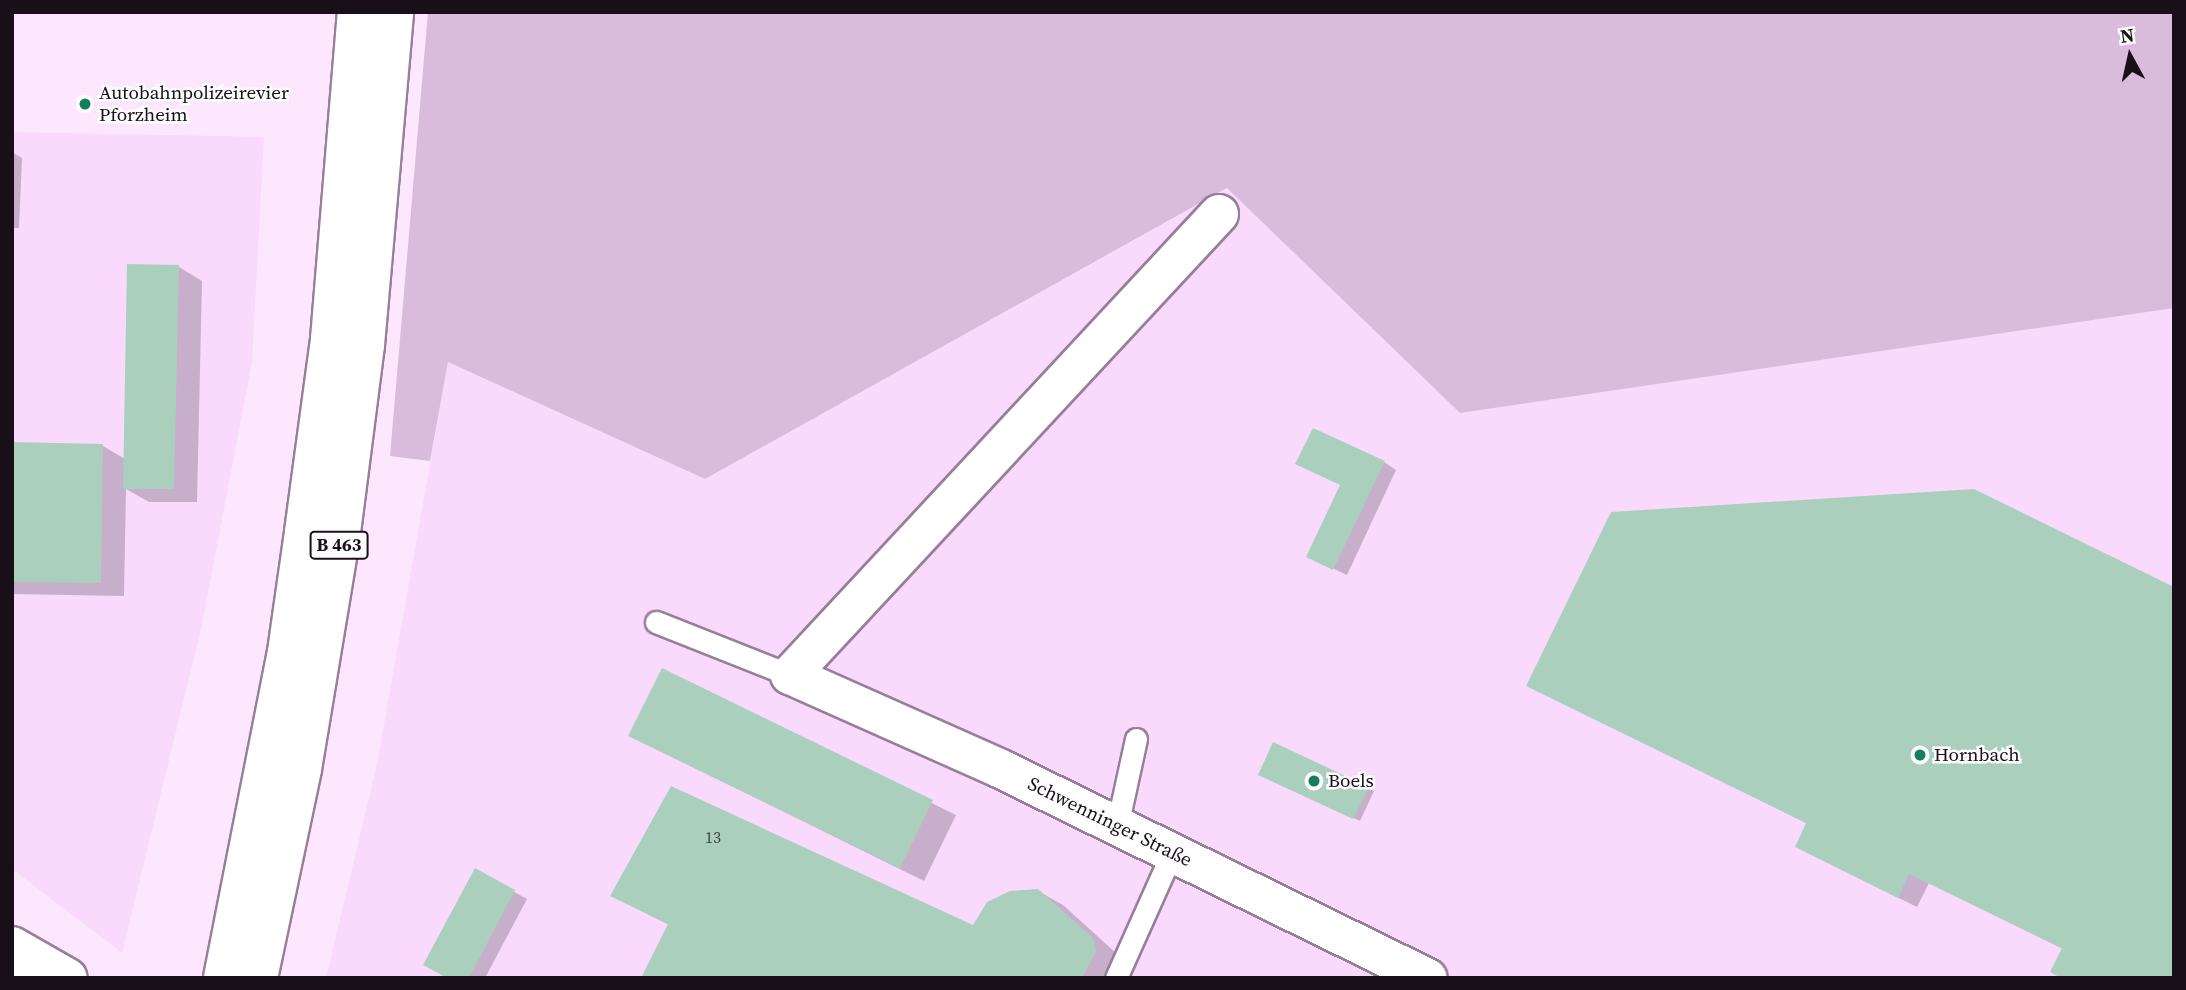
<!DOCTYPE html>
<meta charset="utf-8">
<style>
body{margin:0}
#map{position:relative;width:2186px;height:990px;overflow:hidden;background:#fce7fe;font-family:"Source Serif 4",serif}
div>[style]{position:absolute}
.built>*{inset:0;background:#f9dafd}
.green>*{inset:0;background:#d9bcdc}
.shadow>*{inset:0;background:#0003}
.building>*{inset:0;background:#aad0bd}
.roads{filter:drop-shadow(2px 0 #977f9a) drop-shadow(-2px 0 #977f9a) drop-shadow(0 2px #977f9a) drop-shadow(0 -2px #977f9a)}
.lane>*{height:21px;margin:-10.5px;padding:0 10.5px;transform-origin:10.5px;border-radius:10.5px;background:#fff}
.street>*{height:38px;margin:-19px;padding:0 19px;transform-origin:19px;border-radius:19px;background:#fff}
.primary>*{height:38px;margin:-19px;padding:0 19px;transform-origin:19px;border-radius:19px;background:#fff}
.highway>*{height:38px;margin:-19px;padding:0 19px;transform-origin:19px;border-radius:19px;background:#fff}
.dots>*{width:19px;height:19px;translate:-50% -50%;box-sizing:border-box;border:4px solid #fcfcfc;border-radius:50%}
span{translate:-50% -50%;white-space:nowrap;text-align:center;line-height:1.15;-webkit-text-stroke:5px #fcfcfc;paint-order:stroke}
.number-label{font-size:16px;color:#3c3f42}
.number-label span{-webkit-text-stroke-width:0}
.shield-label span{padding:2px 5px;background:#fcfcfc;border:2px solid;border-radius:5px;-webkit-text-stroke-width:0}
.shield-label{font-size:18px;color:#180f19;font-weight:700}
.poi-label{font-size:19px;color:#180f19}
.left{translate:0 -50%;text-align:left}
.street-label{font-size:19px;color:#180f19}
.frame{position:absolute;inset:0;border:14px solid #180f19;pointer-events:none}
.north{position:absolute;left:2095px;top:21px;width:70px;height:70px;-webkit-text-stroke:5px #fcfcfc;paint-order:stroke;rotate:352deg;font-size:19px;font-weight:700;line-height:28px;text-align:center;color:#180f19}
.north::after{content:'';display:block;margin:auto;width:24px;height:32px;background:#180f19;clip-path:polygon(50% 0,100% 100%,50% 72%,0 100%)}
</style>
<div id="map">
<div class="built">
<div style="clip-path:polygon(12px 132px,264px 137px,252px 362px,201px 629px,122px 953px,12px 869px)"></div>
<div style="clip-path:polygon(1228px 188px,1460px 413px,2174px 308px,2174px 978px,326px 978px,377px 764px,448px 362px,705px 479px)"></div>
</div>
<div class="green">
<div style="clip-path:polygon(428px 12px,2174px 12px,2174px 308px,1460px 413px,1227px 188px,705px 479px,448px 362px,430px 461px,390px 456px)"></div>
</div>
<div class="shadow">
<div style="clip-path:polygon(12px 152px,22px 158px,19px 228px,12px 228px)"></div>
<div style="clip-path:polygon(179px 267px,202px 281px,197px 502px,149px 502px,126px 489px,124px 596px,12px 594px,12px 444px,103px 446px,125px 459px)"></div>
<div style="clip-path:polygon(1384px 462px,1396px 470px,1347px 575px,1321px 563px,1342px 485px)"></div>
<div style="clip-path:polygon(1612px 514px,2063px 949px,1929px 883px,1917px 907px,1816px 857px,1797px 847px,1808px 824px,1528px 685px)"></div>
<div style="clip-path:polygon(662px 670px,956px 815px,924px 881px,630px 736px)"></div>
<div style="clip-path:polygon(1266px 778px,1368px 788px,1374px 791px,1360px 821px)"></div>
<div style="clip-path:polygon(476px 871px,527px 899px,485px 978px,449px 978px)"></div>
<div style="clip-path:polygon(1038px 891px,1063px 905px,1116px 953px,1113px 978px,643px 978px,669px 925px,612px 896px,974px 927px)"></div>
</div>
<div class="building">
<div style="clip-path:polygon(127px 264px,179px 265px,174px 489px,123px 489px)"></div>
<div style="clip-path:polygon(1313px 428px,1385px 461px,1333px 570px,1306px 557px,1340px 485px,1295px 464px)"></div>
<div style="clip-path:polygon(12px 442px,103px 444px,101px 583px,12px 582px)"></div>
<div style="clip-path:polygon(1974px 489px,2174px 587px,2174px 978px,2061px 978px,2050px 972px,2062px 948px,1909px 874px,1898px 898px,1795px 847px,1806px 823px,1526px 686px,1611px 512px)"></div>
<div style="clip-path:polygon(662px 668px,933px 800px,900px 868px,628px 736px)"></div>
<div style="clip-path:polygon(1273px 742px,1369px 787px,1353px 819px,1258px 775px)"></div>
<div style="clip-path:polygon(671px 786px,973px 925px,987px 902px,1010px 891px,1038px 889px,1093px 938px,1096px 952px,1082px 978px,641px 978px,668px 924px,610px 896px)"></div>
<div style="clip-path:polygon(475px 868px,515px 890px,469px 978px,447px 978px,423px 965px)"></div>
</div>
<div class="roads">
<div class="lane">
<div style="left:656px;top:622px;width:144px;rotate:21.6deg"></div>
<div style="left:1117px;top:826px;width:89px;rotate:-77.7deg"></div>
<div style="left:1116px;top:978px;width:137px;rotate:-65.9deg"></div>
</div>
<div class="street">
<div style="left:1219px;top:214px;width:630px;rotate:132.94deg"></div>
<div style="left:790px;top:675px;width:231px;rotate:24deg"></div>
<div style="left:1001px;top:769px;width:475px;rotate:26.1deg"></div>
</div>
<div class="primary">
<div style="left:12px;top:946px;width:64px;rotate:29.7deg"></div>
</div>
<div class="highway">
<div style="left:12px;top:976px;width:22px;rotate:5deg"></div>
<div style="left:223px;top:978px;width:332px;rotate:-78.9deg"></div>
<div style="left:287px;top:652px;width:121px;rotate:-81.9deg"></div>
<div style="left:304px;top:532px;width:195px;rotate:-82.3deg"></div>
<div style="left:330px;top:339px;width:328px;rotate:-85.3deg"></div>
<div style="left:258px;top:978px;width:214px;rotate:-78.1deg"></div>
<div style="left:302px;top:769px;width:232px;rotate:-80.6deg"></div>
<div style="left:340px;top:540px;width:197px;rotate:-82.7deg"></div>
<div style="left:365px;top:345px;width:334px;rotate:-85deg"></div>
</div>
</div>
<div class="dots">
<div style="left:85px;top:104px;background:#137f5a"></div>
<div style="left:1920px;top:755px;background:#137f5a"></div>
<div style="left:1314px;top:781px;background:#137f5a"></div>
</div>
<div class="number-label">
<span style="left:713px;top:837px">13</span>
</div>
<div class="shield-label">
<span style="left:339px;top:545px">B 463</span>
</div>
<div class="poi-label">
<span class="left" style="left:99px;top:104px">Autobahnpolizeirevier<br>Pforzheim</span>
<span class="left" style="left:1934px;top:755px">Hornbach</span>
<span class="left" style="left:1328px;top:781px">Boels</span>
</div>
<div class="street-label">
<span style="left:1110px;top:822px;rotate:26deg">Schwenninger Straße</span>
</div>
<div class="frame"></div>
<div class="north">N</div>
</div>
